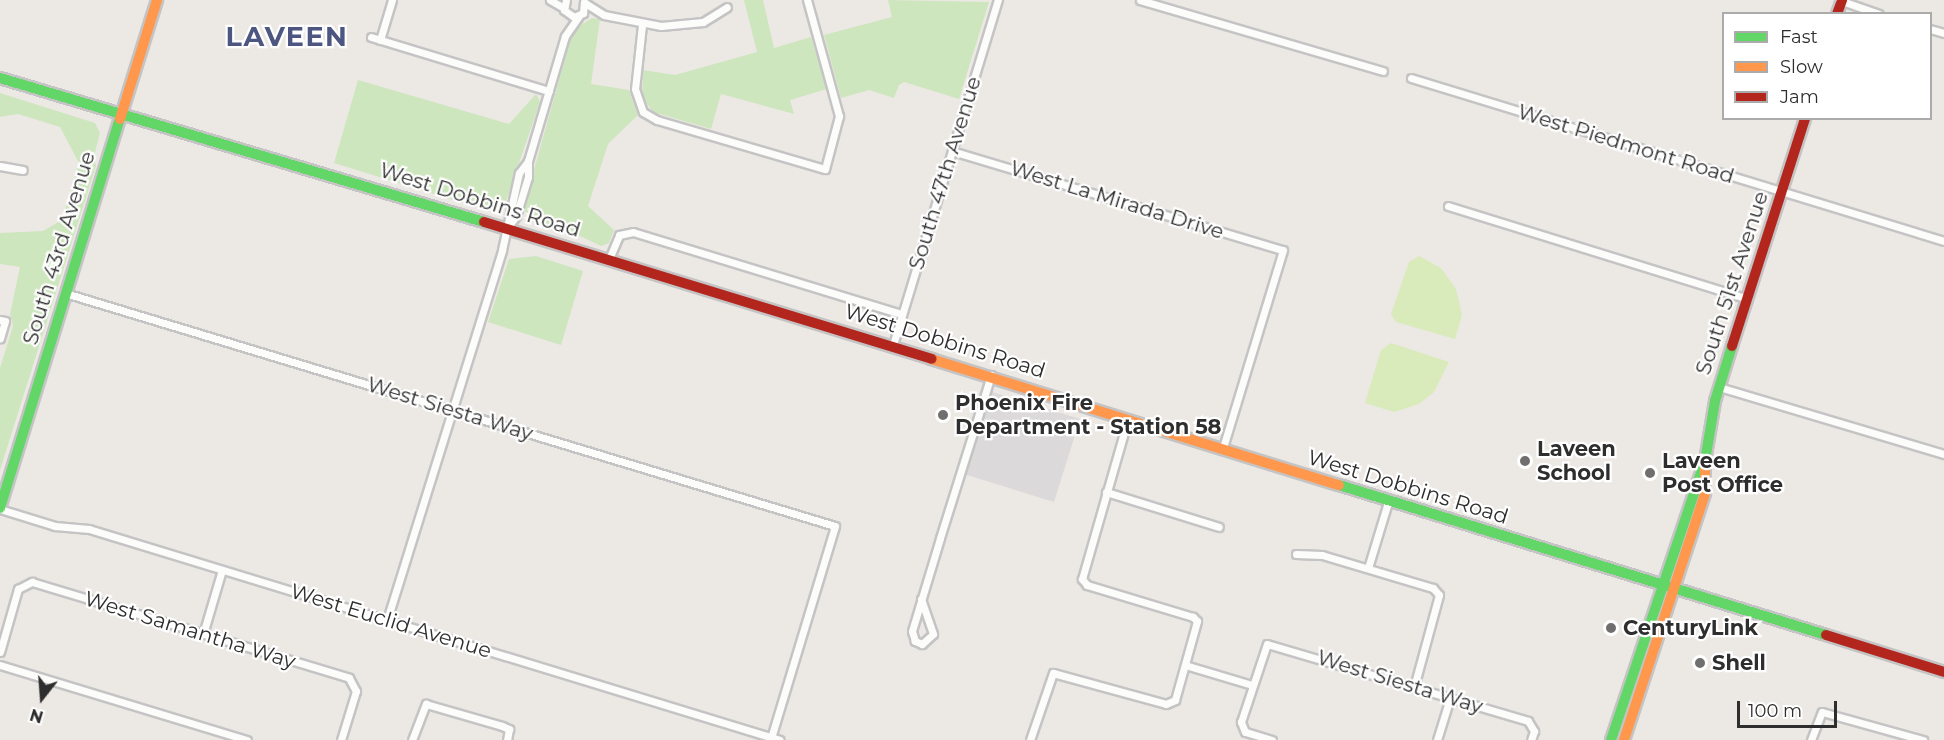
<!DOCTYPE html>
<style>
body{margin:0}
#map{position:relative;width:1944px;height:740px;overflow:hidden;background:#ece8e4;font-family:Montserrat,sans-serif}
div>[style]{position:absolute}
.industrial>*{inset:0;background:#dcd9db}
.green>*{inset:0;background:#cee6be}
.pitch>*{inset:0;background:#d9eabb}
.roads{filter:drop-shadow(2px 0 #c5c4c5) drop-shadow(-2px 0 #c5c4c5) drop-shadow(0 2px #c5c4c5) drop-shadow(0 -2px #c5c4c5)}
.street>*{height:7px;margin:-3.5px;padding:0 3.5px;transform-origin:3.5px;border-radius:3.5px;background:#fcfcfb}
.fast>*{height:10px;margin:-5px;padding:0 5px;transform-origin:5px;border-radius:5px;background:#63d668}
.slow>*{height:10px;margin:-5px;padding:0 5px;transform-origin:5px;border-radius:5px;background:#ff974d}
.jam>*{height:10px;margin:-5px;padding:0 5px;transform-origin:5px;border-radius:5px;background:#b3261e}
.dots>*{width:16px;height:16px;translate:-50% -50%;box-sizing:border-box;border:3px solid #fff;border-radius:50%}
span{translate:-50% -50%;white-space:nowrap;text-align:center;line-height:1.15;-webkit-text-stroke:4.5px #fff;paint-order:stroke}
.street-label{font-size:21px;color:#2e2e2e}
.poi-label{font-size:21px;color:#2e2e2e;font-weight:700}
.left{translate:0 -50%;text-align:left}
.district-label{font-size:27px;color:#4d5680;font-weight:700;letter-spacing:1.5px}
.legend{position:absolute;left:1722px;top:12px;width:210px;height:108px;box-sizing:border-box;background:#fff;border:2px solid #ababab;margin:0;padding:8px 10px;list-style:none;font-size:18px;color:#2e2e2e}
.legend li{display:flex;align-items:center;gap:12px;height:30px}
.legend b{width:30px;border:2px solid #ababab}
.north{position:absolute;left:12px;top:668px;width:60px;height:60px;-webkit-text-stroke:4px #fff;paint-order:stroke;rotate:197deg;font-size:16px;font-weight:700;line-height:24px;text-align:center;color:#2e2e2e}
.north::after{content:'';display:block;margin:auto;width:21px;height:27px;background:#2e2e2e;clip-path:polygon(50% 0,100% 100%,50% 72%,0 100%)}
.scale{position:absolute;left:1737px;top:701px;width:100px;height:27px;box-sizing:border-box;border:3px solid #2e2e2e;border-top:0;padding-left:8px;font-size:18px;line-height:21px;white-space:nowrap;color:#2e2e2e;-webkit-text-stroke:4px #fff;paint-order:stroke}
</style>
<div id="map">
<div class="industrial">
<div style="clip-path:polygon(989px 391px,1080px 419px,1054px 502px,964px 474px)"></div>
</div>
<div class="green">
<div style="clip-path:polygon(744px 0,763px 0,774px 48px,811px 37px,827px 89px,790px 100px,794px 114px,721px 94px,711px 129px,653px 112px,642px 97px,643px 70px,675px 75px,757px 52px)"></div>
<div style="clip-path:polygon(888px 0,989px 2px,959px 99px,904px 82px,899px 85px,894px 98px,869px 90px,841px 98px,824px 35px,892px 17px)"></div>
<div style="clip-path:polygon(592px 18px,600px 19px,591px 84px,629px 90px,638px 115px,608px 144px,588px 206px,614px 230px,609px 243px,601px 246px,567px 230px,533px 222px,523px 209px,573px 30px)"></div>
<div style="clip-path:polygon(358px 80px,509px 124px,536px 94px,540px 102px,504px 207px,492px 212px,334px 163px)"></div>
<div style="clip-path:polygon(0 93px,95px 123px,100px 133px,94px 156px,96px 166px,0 470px,0 368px,13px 326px,10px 314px,20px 267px,0 264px,0 233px,43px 231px,62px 220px,79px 163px,60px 127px,18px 114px,0 117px)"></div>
<div style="clip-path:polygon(536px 256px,583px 271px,561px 345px,488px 322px,509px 259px)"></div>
</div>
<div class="pitch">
<div style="clip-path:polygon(1419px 256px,1441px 268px,1456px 289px,1462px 315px,1455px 339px,1396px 322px,1391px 314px,1409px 262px)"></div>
<div style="clip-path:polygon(1391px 343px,1449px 362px,1434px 392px,1419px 404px,1394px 412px,1365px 403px,1381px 350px)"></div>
</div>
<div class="roads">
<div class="street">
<div style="left:550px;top:0;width:16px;rotate:30deg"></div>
<div style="left:566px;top:0;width:10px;rotate:101deg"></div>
<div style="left:564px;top:10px;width:12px;rotate:35deg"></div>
<div style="left:574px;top:17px;width:10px;rotate:-24deg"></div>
<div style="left:583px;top:13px;width:11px;rotate:-85deg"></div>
<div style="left:1140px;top:0;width:253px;rotate:16.3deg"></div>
<div style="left:1839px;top:0;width:42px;rotate:19.3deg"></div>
<div style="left:585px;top:3px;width:22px;rotate:32deg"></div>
<div style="left:604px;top:15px;width:58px;rotate:10.9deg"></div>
<div style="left:661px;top:26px;width:42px;rotate:-5.4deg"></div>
<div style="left:703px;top:22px;width:28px;rotate:-32deg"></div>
<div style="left:642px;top:25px;width:64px;rotate:96.2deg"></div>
<div style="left:635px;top:89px;width:24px;rotate:71deg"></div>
<div style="left:643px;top:112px;width:16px;rotate:30deg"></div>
<div style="left:657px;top:120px;width:175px;rotate:16.3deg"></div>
<div style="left:825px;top:169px;width:55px;rotate:-75.2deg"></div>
<div style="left:839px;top:116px;width:120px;rotate:-105.4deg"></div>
<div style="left:1930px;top:29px;width:15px;rotate:16deg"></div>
<div style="left:371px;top:37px;width:186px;rotate:16.9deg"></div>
<div style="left:380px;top:40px;width:42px;rotate:-73.3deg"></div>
<div style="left:1411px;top:78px;width:557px;rotate:17deg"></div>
<div style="left:952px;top:151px;width:345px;rotate:16.7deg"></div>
<div style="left:1283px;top:250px;width:207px;rotate:106.9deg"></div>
<div style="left:0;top:166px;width:23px;rotate:10deg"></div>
<div style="left:1448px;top:206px;width:314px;rotate:17.2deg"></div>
<div style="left:507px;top:228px;width:15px;rotate:-53deg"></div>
<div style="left:516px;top:216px;width:41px;rotate:-72.9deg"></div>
<div style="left:528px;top:177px;width:16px;rotate:-90deg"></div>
<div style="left:528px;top:161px;width:130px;rotate:-73.5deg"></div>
<div style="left:565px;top:36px;width:24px;rotate:-55deg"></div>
<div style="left:609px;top:259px;width:26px;rotate:-67deg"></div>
<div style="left:619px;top:235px;width:14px;rotate:-12deg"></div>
<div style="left:633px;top:232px;width:281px;rotate:17deg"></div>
<div style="left:65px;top:293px;width:804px;rotate:16.84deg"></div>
<div style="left:835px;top:526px;width:221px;rotate:106.8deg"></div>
<div style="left:0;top:320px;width:5px;rotate:11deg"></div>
<div style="left:5px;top:321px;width:18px;rotate:106deg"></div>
<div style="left:893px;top:345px;width:361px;rotate:-73.1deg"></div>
<div style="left:1719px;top:387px;width:235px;rotate:16.6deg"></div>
<div style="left:1106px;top:492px;width:118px;rotate:17.2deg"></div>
<div style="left:0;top:509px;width:58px;rotate:17.2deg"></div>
<div style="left:55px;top:526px;width:34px;rotate:5deg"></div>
<div style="left:89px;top:529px;width:722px;rotate:16.98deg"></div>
<div style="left:1296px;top:554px;width:26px;rotate:2deg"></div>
<div style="left:1322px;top:555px;width:116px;rotate:16.6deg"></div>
<div style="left:1433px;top:588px;width:9px;rotate:49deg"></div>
<div style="left:1439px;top:595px;width:95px;rotate:105.2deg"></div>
<div style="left:1368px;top:568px;width:69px;rotate:-73.1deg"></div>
<div style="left:921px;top:599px;width:37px;rotate:71deg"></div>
<div style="left:933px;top:634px;width:15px;rotate:138deg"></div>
<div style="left:922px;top:644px;width:8px;rotate:-157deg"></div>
<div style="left:915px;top:641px;width:10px;rotate:-107deg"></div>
<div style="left:912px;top:631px;width:97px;rotate:-73.2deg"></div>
<div style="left:940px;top:538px;width:171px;rotate:-72.6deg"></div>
<div style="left:387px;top:620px;width:387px;rotate:-72.7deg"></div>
<div style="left:502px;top:250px;width:79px;rotate:-77.6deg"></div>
<div style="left:519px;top:173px;width:15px;rotate:-53deg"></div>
<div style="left:203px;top:634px;width:67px;rotate:-73.5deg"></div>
<div style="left:0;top:652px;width:66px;rotate:-74.1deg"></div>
<div style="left:18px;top:589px;width:16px;rotate:-27deg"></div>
<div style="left:32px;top:582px;width:331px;rotate:16.8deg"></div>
<div style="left:349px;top:678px;width:15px;rotate:62deg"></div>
<div style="left:356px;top:691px;width:51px;rotate:107deg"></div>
<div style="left:0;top:665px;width:258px;rotate:16.9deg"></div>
<div style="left:1185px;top:665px;width:70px;rotate:16.6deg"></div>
<div style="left:412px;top:740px;width:39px;rotate:-69deg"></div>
<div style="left:426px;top:704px;width:79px;rotate:16.1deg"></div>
<div style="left:502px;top:726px;width:8px;rotate:23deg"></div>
<div style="left:509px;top:729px;width:11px;rotate:100deg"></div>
<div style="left:1030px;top:740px;width:71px;rotate:-71.1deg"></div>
<div style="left:1053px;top:673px;width:117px;rotate:15.3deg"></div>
<div style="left:1166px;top:704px;width:10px;rotate:-24deg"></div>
<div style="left:1175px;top:700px;width:82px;rotate:-74.4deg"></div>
<div style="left:1197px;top:621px;width:6px;rotate:-135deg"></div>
<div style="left:1193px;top:617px;width:111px;rotate:-163.2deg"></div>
<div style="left:1087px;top:585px;width:8px;rotate:-130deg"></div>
<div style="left:1082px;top:579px;width:166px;rotate:-74deg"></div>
<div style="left:1272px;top:740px;width:28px;rotate:-163deg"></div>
<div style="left:1245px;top:732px;width:11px;rotate:-112deg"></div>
<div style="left:1241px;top:722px;width:82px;rotate:-71.6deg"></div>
<div style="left:1267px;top:644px;width:272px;rotate:16.4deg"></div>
<div style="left:1528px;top:721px;width:12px;rotate:59deg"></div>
<div style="left:1534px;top:731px;width:9px;rotate:108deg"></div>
<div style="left:1437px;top:740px;width:44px;rotate:-72.8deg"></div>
<div style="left:1811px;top:740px;width:30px;rotate:-69deg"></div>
<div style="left:1822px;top:712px;width:105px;rotate:15.5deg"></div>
</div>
<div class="fast">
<div style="left:0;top:78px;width:505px;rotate:16.57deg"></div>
<div style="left:1339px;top:485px;width:510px;rotate:17.12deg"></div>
<div style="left:0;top:508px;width:407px;rotate:-72.9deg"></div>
<div style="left:1611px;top:740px;width:294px;rotate:-71.4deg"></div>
<div style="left:1705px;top:461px;width:61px;rotate:-80.5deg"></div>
<div style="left:1715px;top:401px;width:58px;rotate:-72.8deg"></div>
</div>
<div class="slow">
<div style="left:120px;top:119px;width:125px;rotate:-72.7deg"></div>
<div style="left:931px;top:359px;width:427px;rotate:17.2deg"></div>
<div style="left:1624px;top:740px;width:260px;rotate:-71.8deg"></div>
<div style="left:1705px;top:493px;width:30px;rotate:-90deg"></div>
</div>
<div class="jam">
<div style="left:1837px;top:14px;width:15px;rotate:-70deg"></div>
<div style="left:484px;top:222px;width:468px;rotate:17deg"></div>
<div style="left:1732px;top:346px;width:239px;rotate:-72.2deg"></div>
<div style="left:1826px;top:635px;width:124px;rotate:17.4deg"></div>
</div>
</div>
<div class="dots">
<div style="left:943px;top:415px;background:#706f6e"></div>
<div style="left:1525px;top:461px;background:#706f6e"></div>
<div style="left:1650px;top:473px;background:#706f6e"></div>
<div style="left:1611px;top:628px;background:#706f6e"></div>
<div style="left:1700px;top:663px;background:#706f6e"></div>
</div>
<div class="street-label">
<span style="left:1626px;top:144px;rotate:17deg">West Piedmont Road</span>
<span style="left:945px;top:173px;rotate:-73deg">South 47th Avenue</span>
<span style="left:480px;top:200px;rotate:17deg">West Dobbins Road</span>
<span style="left:1117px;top:200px;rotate:17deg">West La Mirada Drive</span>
<span style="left:59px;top:248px;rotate:-73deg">South 43rd Avenue</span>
<span style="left:1732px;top:283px;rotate:-72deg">South 51st Avenue</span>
<span style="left:945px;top:341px;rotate:17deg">West Dobbins Road</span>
<span style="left:450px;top:409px;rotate:17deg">West Siesta Way</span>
<span style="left:1408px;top:487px;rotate:17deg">West Dobbins Road</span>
<span style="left:391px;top:621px;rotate:17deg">West Euclid Avenue</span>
<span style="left:190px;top:630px;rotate:17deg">West Samantha Way</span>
<span style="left:1400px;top:682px;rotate:17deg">West Siesta Way</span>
</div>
<div class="poi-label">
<span class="left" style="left:955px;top:415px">Phoenix Fire<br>Department - Station 58</span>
<span class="left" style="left:1537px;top:461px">Laveen<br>School</span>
<span class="left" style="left:1662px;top:473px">Laveen<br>Post Office</span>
<span class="left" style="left:1623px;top:628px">CenturyLink</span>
<span class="left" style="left:1712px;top:663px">Shell</span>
</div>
<div class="district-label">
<span style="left:287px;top:37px">LAVEEN</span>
</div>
<ul class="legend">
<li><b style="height:8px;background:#63d668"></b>Fast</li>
<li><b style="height:8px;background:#ff974d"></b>Slow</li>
<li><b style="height:8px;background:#b3261e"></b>Jam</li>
</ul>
<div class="north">N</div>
<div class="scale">100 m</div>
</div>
